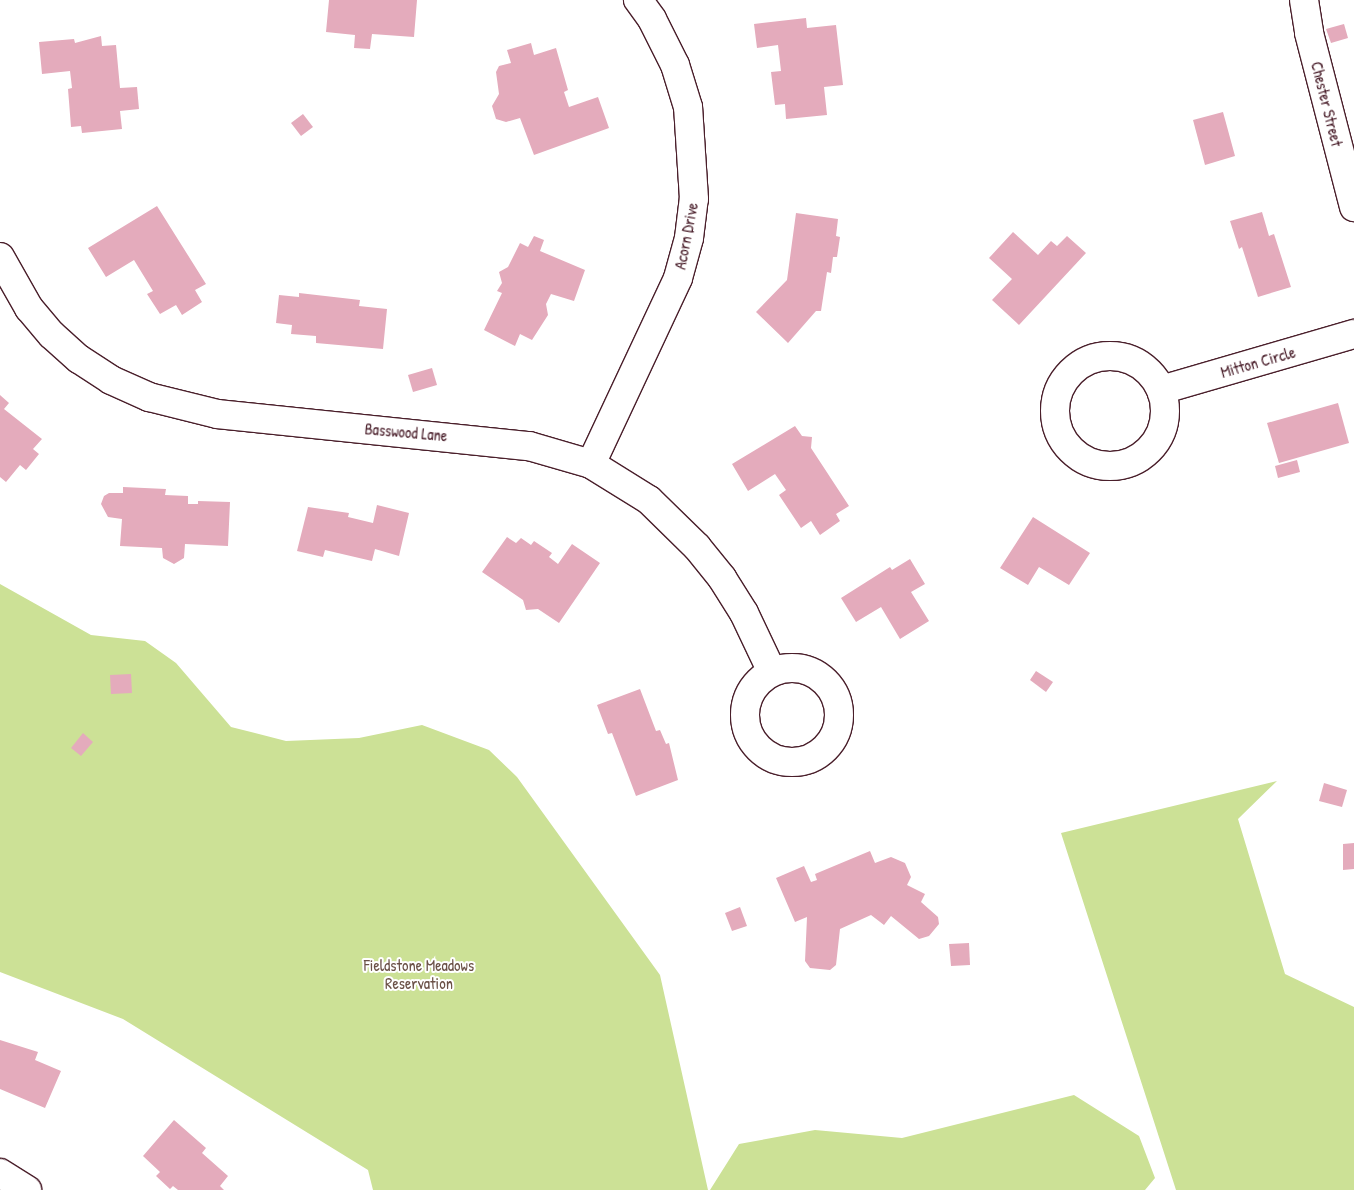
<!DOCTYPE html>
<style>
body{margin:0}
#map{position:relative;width:1354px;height:1190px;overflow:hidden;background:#fff;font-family:"Patrick Hand",sans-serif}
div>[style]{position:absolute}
.green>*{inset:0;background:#cce196}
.building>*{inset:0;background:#e4abbc}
.roads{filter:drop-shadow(1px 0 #4a1f2b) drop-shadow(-1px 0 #4a1f2b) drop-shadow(0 1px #4a1f2b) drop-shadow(0 -1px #4a1f2b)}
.street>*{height:28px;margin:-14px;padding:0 14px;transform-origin:14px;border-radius:14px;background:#fff}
.street>.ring{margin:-14px;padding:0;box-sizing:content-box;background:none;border:28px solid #fff;border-radius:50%}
span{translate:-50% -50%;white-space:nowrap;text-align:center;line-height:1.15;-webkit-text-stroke:4px #fff;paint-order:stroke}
.street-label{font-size:16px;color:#4a1f2b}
.park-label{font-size:16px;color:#6a5046}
</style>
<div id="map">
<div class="green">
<div style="clip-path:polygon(0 584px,91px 635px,145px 641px,176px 663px,231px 727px,286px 741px,359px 738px,422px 725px,489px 750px,517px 777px,660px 975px,708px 1190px,373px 1190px,368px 1170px,123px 1019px,0 972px)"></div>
<div style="clip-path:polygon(1277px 781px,1238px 819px,1285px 974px,1354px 1007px,1354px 1190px,1176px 1190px,1061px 833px)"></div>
<div style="clip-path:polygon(1074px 1095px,1139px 1136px,1155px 1178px,1145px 1190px,710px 1190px,739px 1144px,815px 1130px,902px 1138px)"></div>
</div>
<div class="building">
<div style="clip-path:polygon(329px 0,417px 0,414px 37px,372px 34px,370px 49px,354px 48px,355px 35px,326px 32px)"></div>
<div style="clip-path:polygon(806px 18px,807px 28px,836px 25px,843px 85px,824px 87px,827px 115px,786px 119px,785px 104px,775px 105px,771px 72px,781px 71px,778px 45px,757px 48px,754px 24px)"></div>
<div style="clip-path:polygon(1344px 24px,1348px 38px,1331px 43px,1326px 29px)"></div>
<div style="clip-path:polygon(101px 36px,102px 46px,116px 45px,120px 88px,137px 87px,139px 109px,120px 111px,122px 129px,82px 133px,81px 126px,71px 127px,68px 89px,72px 88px,70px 71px,42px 74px,39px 42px,74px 39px,75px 43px)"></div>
<div style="clip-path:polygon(531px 43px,534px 55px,556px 48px,568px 90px,564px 92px,569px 107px,598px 97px,609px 128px,534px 155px,520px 118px,506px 122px,496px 119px,492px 106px,499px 94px,496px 72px,499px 66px,511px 63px,507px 50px)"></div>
<div style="clip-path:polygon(1223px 112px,1235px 156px,1205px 165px,1193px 120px)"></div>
<div style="clip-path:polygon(303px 114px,313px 127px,301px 136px,291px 123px)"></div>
<div style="clip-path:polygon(157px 206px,206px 284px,195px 290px,202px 302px,182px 315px,176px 305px,160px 314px,147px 294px,153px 291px,134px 260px,106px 277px,88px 248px)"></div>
<div style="clip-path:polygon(1262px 212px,1269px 236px,1274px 234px,1291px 287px,1258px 297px,1242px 247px,1239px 249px,1230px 221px)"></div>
<div style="clip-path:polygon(796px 213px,838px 219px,836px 236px,840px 237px,837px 257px,833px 257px,831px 273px,827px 272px,821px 311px,816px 311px,788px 343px,756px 312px,787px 280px)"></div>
<div style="clip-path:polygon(1013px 232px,1038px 255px,1051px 241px,1057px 246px,1067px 236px,1086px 253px,1019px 325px,992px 300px,1012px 279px,989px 258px)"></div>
<div style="clip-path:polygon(534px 236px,544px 240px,540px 251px,585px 270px,574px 301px,551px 294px,546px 304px,548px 315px,532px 340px,520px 334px,515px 346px,484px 330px,502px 293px,497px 291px,502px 283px,499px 272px,508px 267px,520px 243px,528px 247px)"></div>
<div style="clip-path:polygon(299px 293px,360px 300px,359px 306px,387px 309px,383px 349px,316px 343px,316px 336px,291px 334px,292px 325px,276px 323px,279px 295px,299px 297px)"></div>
<div style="clip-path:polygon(432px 368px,437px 385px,413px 392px,408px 375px)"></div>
<div style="clip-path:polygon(0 395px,9px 403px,4px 409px,42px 439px,33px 449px,39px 454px,26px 470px,20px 465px,6px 482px,0 477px)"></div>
<div style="clip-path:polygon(1338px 403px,1349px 443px,1279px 463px,1267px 423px)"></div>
<div style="clip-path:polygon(795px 426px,802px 436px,812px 437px,811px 448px,849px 506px,836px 514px,840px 521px,820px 535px,811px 521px,801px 528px,779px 495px,786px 490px,775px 474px,748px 491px,732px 464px)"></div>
<div style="clip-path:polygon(1297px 460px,1300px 472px,1278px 478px,1275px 466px)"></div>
<div style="clip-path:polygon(123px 487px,166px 489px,165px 495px,188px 496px,188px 504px,198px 504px,198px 501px,230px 502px,228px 546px,185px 544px,184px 558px,174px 564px,163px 558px,162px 548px,120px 546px,122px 519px,108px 517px,101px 504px,104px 496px,109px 493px,123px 493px)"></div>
<div style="clip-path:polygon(377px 505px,409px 513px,399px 556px,375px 549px,372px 561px,325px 550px,323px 557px,297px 551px,308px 507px,349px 513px,348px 517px,373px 523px)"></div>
<div style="clip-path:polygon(1033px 517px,1090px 553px,1069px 585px,1039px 567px,1028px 585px,1000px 568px)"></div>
<div style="clip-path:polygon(507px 537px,516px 543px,521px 538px,531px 545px,534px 541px,552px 553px,549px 557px,558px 564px,572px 544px,600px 563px,559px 623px,538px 609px,526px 610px,523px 600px,482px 572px)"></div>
<div style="clip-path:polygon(910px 559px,925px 584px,911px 592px,929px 621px,900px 639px,881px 607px,856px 622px,841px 598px,890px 567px,892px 570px)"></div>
<div style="clip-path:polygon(1036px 671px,1053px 682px,1046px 692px,1030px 680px)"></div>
<div style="clip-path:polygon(131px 674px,132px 693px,111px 694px,110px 675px)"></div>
<div style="clip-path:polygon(640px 689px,656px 731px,660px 730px,666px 744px,669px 743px,678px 780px,636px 796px,612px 733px,608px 734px,597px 705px)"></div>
<div style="clip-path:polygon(83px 733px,93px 742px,81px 756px,71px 748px)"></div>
<div style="clip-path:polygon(1324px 783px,1347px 790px,1342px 807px,1319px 801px)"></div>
<div style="clip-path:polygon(1354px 843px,1354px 869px,1343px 870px,1343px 844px)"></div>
<div style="clip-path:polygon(870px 851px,875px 863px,891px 857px,905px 863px,911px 877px,907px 885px,925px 894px,921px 902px,938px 917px,939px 924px,929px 936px,919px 939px,891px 916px,884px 925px,871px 915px,840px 929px,836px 965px,830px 970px,810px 968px,805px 961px,807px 917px,795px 922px,776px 878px,804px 866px,811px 882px,817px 880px,815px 874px)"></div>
<div style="clip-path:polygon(740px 907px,747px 926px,732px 931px,725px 913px)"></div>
<div style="clip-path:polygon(969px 943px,970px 965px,951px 966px,949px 944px)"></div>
<div style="clip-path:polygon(0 1040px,38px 1052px,35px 1060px,61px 1071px,45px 1108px,0 1089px)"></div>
<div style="clip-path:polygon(174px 1120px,206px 1148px,202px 1153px,228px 1176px,220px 1186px,224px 1190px,178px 1190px,173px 1186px,170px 1189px,156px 1176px,160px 1172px,143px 1156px)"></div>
</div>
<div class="roads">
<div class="street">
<div style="left:1304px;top:0;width:33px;rotate:81deg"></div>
<div style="left:1309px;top:33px;width:180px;rotate:75.5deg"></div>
<div style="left:0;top:257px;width:59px;rotate:60.4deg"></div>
<div style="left:29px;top:308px;width:35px;rotate:50deg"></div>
<div style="left:52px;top:335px;width:36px;rotate:42deg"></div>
<div style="left:79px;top:359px;width:38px;rotate:33deg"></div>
<div style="left:111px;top:380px;width:42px;rotate:24.1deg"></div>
<div style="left:149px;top:397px;width:70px;rotate:14deg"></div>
<div style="left:217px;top:414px;width:314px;rotate:5.9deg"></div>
<div style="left:529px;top:446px;width:65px;rotate:16.2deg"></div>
<div style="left:591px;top:464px;width:68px;rotate:31.8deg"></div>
<div style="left:649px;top:500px;width:67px;rotate:44.4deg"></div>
<div style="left:697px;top:547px;width:40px;rotate:51deg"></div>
<div style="left:722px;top:578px;width:41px;rotate:57.8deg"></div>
<div style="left:744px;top:613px;width:65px;rotate:64.6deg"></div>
<div class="ring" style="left:1055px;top:356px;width:82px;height:82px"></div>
<div style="left:1161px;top:390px;width:201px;rotate:-16.2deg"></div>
<div style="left:591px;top:464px;width:205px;rotate:-64.9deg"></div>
<div style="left:678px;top:278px;width:41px;rotate:-74.6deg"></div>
<div style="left:689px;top:238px;width:39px;rotate:-83deg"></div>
<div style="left:694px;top:199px;width:92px;rotate:-93.7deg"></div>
<div style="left:688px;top:107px;width:44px;rotate:-107.2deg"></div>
<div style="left:675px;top:65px;width:51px;rotate:-116.6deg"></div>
<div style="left:652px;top:19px;width:24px;rotate:-126deg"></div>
<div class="ring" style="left:745px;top:668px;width:66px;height:66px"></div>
<div style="left:0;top:1173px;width:32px;rotate:32deg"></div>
</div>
</div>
<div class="street-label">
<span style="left:1327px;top:104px;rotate:76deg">Chester Street</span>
<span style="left:686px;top:236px;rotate:-79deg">Acorn Drive</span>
<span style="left:1258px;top:362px;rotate:-16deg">Mitton Circle</span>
<span style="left:406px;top:432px;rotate:5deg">Basswood Lane</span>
</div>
<div class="park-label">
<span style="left:419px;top:974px">Fieldstone Meadows<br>Reservation</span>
</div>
</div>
